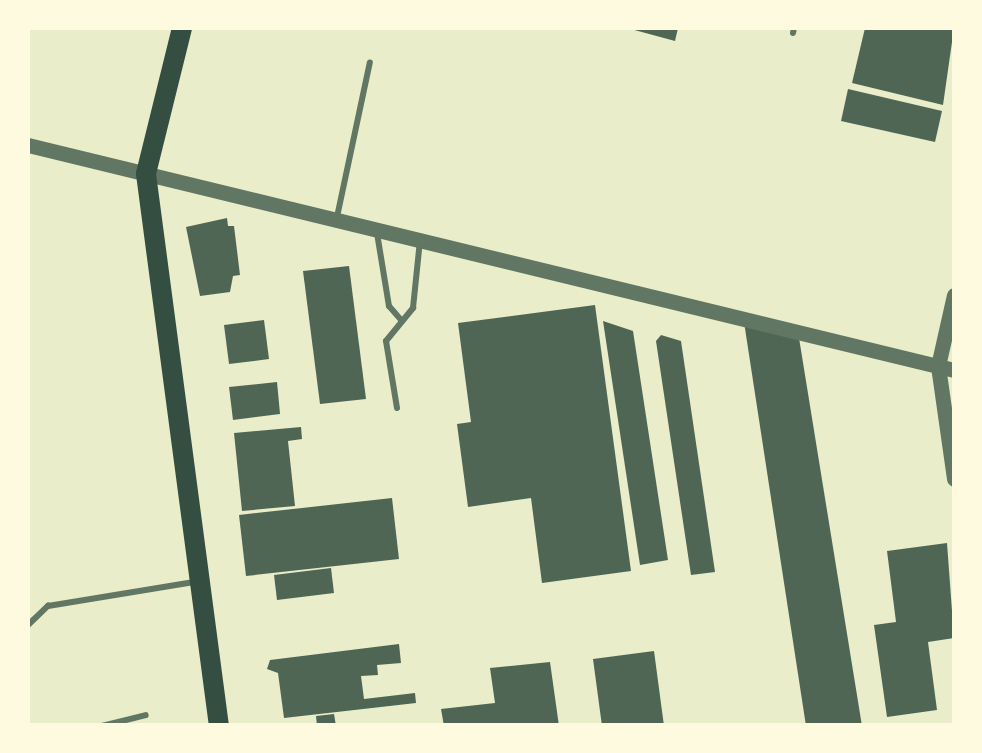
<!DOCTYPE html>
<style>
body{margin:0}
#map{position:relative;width:982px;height:753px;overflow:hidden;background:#e9edc9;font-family:Quicksand,sans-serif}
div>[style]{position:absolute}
.building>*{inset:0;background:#4f6655}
.service>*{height:6px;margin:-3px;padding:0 3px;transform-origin:3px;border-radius:3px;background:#617663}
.tertiary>*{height:15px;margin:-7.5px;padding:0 7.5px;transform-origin:7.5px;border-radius:7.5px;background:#617663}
.primary>*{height:20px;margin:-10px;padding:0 10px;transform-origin:10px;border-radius:10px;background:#344e41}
span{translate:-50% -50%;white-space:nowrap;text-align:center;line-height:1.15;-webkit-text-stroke:10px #fefae0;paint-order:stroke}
.frame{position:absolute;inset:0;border:30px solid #fefae0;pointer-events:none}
</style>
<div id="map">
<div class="building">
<div style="clip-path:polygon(627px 28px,678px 28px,675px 41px)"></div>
<div style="clip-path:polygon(865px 28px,954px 28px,943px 105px,852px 83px)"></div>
<div style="clip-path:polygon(848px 89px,942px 111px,935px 142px,841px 121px)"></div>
<div style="clip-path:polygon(227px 218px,228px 226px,234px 226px,240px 275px,233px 276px,230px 292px,200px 296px,186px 227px)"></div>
<div style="clip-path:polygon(349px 266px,366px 399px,320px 404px,303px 271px)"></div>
<div style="clip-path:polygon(595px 305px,631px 571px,542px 583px,531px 498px,468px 507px,457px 424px,471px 422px,458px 323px)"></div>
<div style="clip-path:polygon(264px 320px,269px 359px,229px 364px,224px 325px)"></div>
<div style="clip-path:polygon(603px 321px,633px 331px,668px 560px,640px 565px)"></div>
<div style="clip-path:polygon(744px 322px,799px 338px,862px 726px,806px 726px)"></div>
<div style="clip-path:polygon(661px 335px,681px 341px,715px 572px,691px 575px,656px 341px)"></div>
<div style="clip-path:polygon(277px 382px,280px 414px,233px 420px,229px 387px)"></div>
<div style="clip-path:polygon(301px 427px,302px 439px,288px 441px,295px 506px,242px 511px,234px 433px)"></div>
<div style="clip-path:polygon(392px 498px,399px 559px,246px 576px,239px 515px)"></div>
<div style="clip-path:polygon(947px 543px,954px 638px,928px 642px,937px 710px,887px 717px,874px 625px,896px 622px,887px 551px)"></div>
<div style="clip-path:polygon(331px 568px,334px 593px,277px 600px,274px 575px)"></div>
<div style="clip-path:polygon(399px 644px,401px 663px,377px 665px,378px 675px,361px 676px,364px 699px,415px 693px,416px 703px,284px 718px,278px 673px,267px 669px,270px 660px)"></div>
<div style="clip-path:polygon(654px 651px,664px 726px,602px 726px,593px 659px)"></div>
<div style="clip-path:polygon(550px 662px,559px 726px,444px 726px,441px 709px,495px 703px,490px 668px)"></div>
<div style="clip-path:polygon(334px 714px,336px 726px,317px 726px,316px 716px)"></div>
</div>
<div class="service">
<div style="left:793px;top:33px;width:5px;rotate:-79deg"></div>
<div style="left:337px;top:217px;width:158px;rotate:-78deg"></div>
<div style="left:377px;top:233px;width:74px;rotate:80.7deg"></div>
<div style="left:389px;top:306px;width:20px;rotate:49deg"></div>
<div style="left:397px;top:408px;width:68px;rotate:-99.3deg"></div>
<div style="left:386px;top:341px;width:43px;rotate:-50.7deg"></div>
<div style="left:413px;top:308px;width:68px;rotate:-84.1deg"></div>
<div style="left:28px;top:625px;width:28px;rotate:-44deg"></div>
<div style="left:48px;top:606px;width:148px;rotate:-9.3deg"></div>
<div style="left:102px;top:726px;width:45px;rotate:-14deg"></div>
</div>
<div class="tertiary">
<div style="left:28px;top:145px;width:953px;rotate:13.66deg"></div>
<div style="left:954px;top:295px;width:73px;rotate:102.7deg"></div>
<div style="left:938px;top:366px;width:114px;rotate:81.9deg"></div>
</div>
<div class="primary">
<div style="left:182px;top:28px;width:150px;rotate:103.9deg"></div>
<div style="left:146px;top:174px;width:557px;rotate:82.47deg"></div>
</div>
<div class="frame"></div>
</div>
